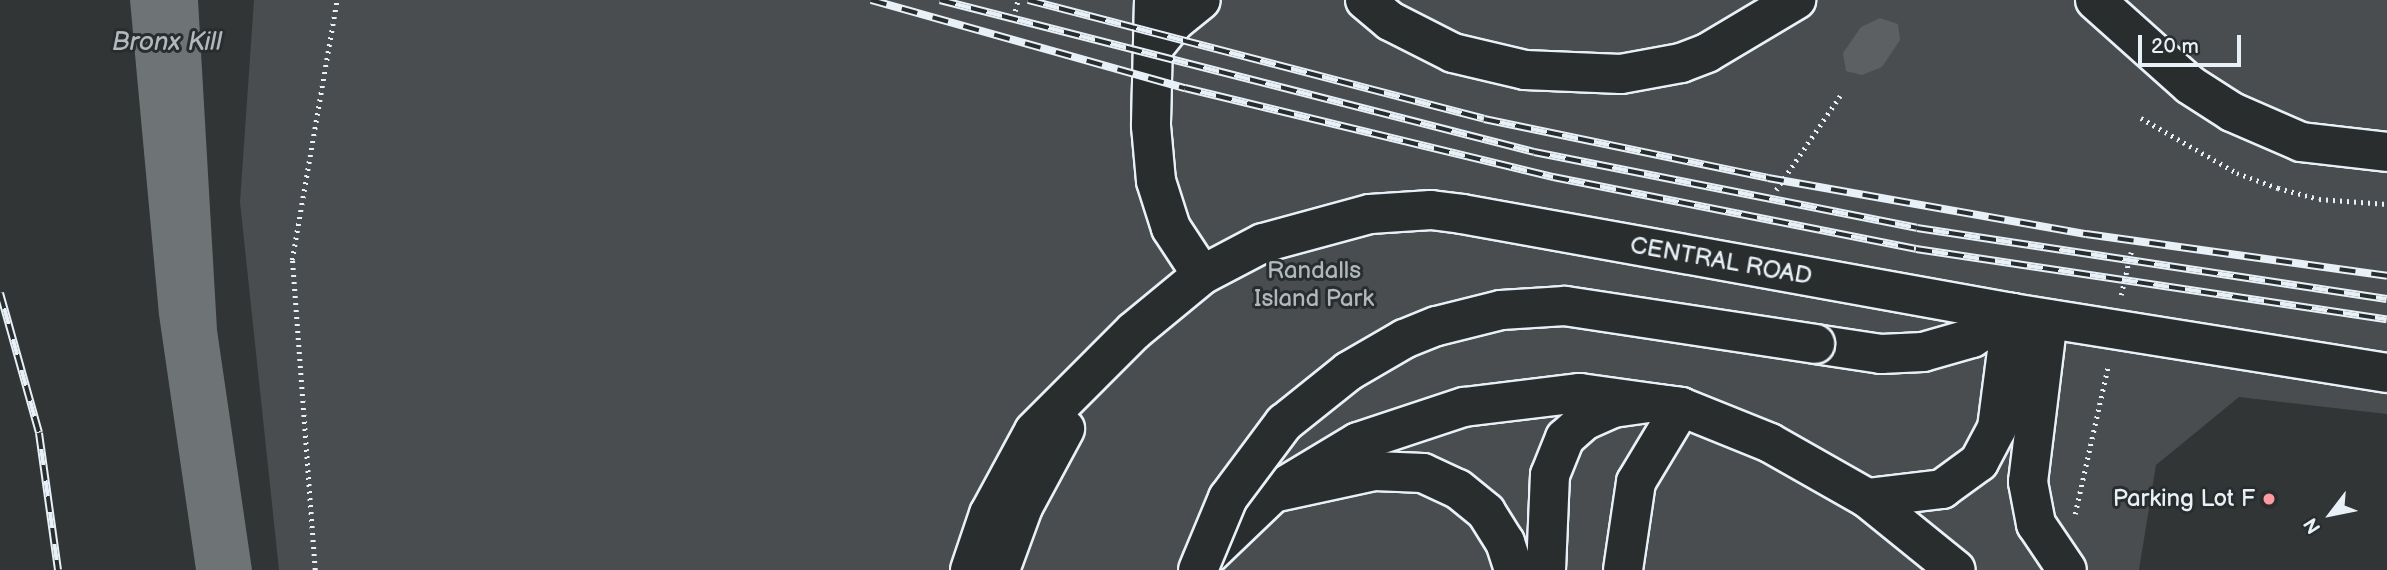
<!DOCTYPE html>
<style>
body{margin:0}
#map{position:relative;width:2387px;height:570px;overflow:hidden;background:#323536;font-family:"Balsamiq Sans",sans-serif}
div>[style]{position:absolute}
.green>*{inset:0;background:#494d4f}
.water>*{inset:0;background:#6e7376}
.building>*{inset:0;background:#5c6063}
.path>*{height:4.5px;margin-top:-2.25px;transform-origin:0;background:repeating-linear-gradient(90deg,#e8f1f8 0 2px,transparent 0 7px)}
.roads{filter:drop-shadow(2px 0 #e8f1f8) drop-shadow(-2px 0 #e8f1f8) drop-shadow(0 2px #e8f1f8) drop-shadow(0 -2px #e8f1f8)}
.minor>*{height:38px;margin:-19px;padding:0 19px;transform-origin:19px;border-radius:19px;background:#2a2d2e}
.highway>*{height:38px;margin:-19px;padding:0 19px;transform-origin:19px;border-radius:19px;background:#2a2d2e}
.rail>*{height:8px;margin-top:-4px;transform-origin:0;background:repeating-linear-gradient(90deg,#2a2d2e 0 16px,#e8f1f8 0 32px);box-sizing:border-box;border-block:2px solid #e8f1f8}
.bridges{filter:drop-shadow(2px 0 #e8f1f8) drop-shadow(-2px 0 #e8f1f8) drop-shadow(0 2px #e8f1f8) drop-shadow(0 -2px #e8f1f8)}
.highway-bridge>*{height:38px;margin:-19px;padding:0 19px;transform-origin:19px;border-radius:19px;background:#2a2d2e}
.dots>*{width:19px;height:19px;translate:-50% -50%;box-sizing:border-box;border:4px solid #2a2d2e;border-radius:50%}
span{translate:-50% -50%;white-space:nowrap;text-align:center;line-height:1.15;-webkit-text-stroke:6px #2a2d2e;paint-order:stroke}
.street-label{font-size:24px;color:#e8f1f8}
.park-label{font-size:24px;color:#b0b8bd}
.poi-label{font-size:24px;color:#e8f1f8}
.right{translate:-100% -50%;text-align:right}
.water-label{font-size:26px;color:#b1b8be;font-style:italic}
.north{position:absolute;left:2296px;top:479px;width:70px;height:70px;-webkit-text-stroke:5px #2a2d2e;paint-order:stroke;rotate:238deg;font-size:19px;font-weight:700;line-height:28px;text-align:center;color:#e8f1f8}
.north::after{content:'';display:block;margin:auto;width:24px;height:32px;background:#e8f1f8;clip-path:polygon(50% 0,100% 100%,50% 72%,0 100%)}
.scale{position:absolute;left:2138px;top:35px;width:103px;height:32px;box-sizing:border-box;border:4px solid #e8f1f8;border-top:0;padding-left:9px;font-size:21px;line-height:24px;white-space:nowrap;color:#e8f1f8;-webkit-text-stroke:5px #2a2d2e;paint-order:stroke}
</style>
<div id="map">
<div class="green">
<div style="clip-path:polygon(254px 0,2387px 0,2387px 414px,2239px 397px,2156px 465px,2139px 570px,279px 570px,240px 202px)"></div>
</div>
<div class="water">
<div style="clip-path:polygon(130px 0,198px 0,217px 330px,252px 570px,196px 570px,159px 315px)"></div>
</div>
<div class="building">
<div style="clip-path:polygon(1880px 18px,1898px 24px,1900px 40px,1882px 67px,1862px 75px,1846px 71px,1843px 53px,1861px 27px)"></div>
</div>
<div class="path">
<div style="left:1015px;top:11px;width:11px;rotate:-75deg"></div>
<div style="left:2141px;top:118px;width:111px;rotate:29.8deg"></div>
<div style="left:2237px;top:173px;width:44px;rotate:20.1deg"></div>
<div style="left:2278px;top:188px;width:42px;rotate:15deg"></div>
<div style="left:2319px;top:199px;width:68px;rotate:4.2deg"></div>
<div style="left:1776px;top:190px;width:114px;rotate:-55.8deg"></div>
<div style="left:2121px;top:295px;width:44px;rotate:-76.9deg"></div>
<div style="left:2075px;top:514px;width:152px;rotate:-77.4deg"></div>
<div style="left:315px;top:570px;width:311px;rotate:-94.2deg"></div>
<div style="left:292px;top:260px;width:264px;rotate:-80.2deg"></div>
</div>
<div class="roads">
<div class="minor">
<div style="left:1154px;top:0;width:126px;rotate:91.4deg"></div>
<div style="left:1151px;top:126px;width:55px;rotate:84.8deg"></div>
<div style="left:1156px;top:181px;width:49px;rotate:72.3deg"></div>
<div style="left:1171px;top:228px;width:56px;rotate:56.6deg"></div>
<div style="left:1365px;top:0;width:33px;rotate:40deg"></div>
<div style="left:1390px;top:21px;width:71px;rotate:26.9deg"></div>
<div style="left:1453px;top:53px;width:74px;rotate:13.3deg"></div>
<div style="left:1525px;top:70px;width:96px;rotate:2.4deg"></div>
<div style="left:1621px;top:74px;width:61px;rotate:-10.4deg"></div>
<div style="left:1681px;top:63px;width:28px;rotate:-21deg"></div>
<div style="left:1707px;top:53px;width:104px;rotate:-30.8deg"></div>
<div style="left:2095px;top:0;width:127px;rotate:41.8deg"></div>
<div style="left:2190px;top:85px;width:50px;rotate:32.7deg"></div>
<div style="left:2232px;top:112px;width:75px;rotate:23.5deg"></div>
<div style="left:2301px;top:142px;width:87px;rotate:6.6deg"></div>
<div style="left:1153px;top:48px;width:35px;rotate:-51deg"></div>
<div style="left:1175px;top:21px;width:33px;rotate:-39deg"></div>
<div style="left:1867px;top:498px;width:76px;rotate:-6.8deg"></div>
<div style="left:1942px;top:489px;width:46px;rotate:-36.1deg"></div>
<div style="left:1979px;top:462px;width:38px;rotate:-62deg"></div>
<div style="left:1997px;top:428px;width:116px;rotate:-82.6deg"></div>
<div style="left:1202px;top:561px;width:98px;rotate:-43.8deg"></div>
<div style="left:1273px;top:493px;width:99px;rotate:-31deg"></div>
<div style="left:1358px;top:442px;width:112px;rotate:-18.3deg"></div>
<div style="left:1464px;top:407px;width:117px;rotate:-6.9deg"></div>
<div style="left:1580px;top:393px;width:102px;rotate:7.9deg"></div>
<div style="left:1681px;top:407px;width:96px;rotate:22deg"></div>
<div style="left:1770px;top:443px;width:112px;rotate:29.6deg"></div>
<div style="left:1867px;top:498px;width:114px;rotate:39deg"></div>
<div style="left:970px;top:570px;width:59px;rotate:-71.3deg"></div>
<div style="left:989px;top:514px;width:94px;rotate:-61.5deg"></div>
<div style="left:1034px;top:431px;width:141px;rotate:-45deg"></div>
<div style="left:1134px;top:331px;width:88px;rotate:-39.5deg"></div>
<div style="left:1202px;top:275px;width:69px;rotate:-27.7deg"></div>
<div style="left:1263px;top:243px;width:111px;rotate:-15.2deg"></div>
<div style="left:1370px;top:214px;width:61px;rotate:-3.8deg"></div>
<div style="left:1431px;top:210px;width:31px;rotate:7deg"></div>
<div style="left:1462px;top:214px;width:559px;rotate:10.2deg"></div>
<div style="left:2012px;top:313px;width:380px;rotate:9.1deg"></div>
<div style="left:1000px;top:570px;width:67px;rotate:-69.9deg"></div>
<div style="left:1023px;top:507px;width:89px;rotate:-61.7deg"></div>
<div style="left:1623px;top:570px;width:89px;rotate:-81.6deg"></div>
<div style="left:1636px;top:482px;width:87px;rotate:-59deg"></div>
</div>
<div class="highway">
<div style="left:2048px;top:319px;width:164px;rotate:97deg"></div>
<div style="left:2028px;top:482px;width:43px;rotate:79.2deg"></div>
<div style="left:2036px;top:524px;width:55px;rotate:56deg"></div>
<div style="left:1815px;top:344px;width:67px;rotate:8.6deg"></div>
<div style="left:1881px;top:354px;width:42px;rotate:-2.7deg"></div>
<div style="left:1923px;top:352px;width:51px;rotate:-15.9deg"></div>
<div style="left:1972px;top:338px;width:47px;rotate:-32deg"></div>
<div style="left:1273px;top:493px;width:104px;rotate:-12.2deg"></div>
<div style="left:1375px;top:471px;width:48px;rotate:2.4deg"></div>
<div style="left:1423px;top:473px;width:38px;rotate:25deg"></div>
<div style="left:1458px;top:489px;width:36px;rotate:39deg"></div>
<div style="left:1486px;top:512px;width:36px;rotate:58deg"></div>
<div style="left:1505px;top:542px;width:29px;rotate:72deg"></div>
<div style="left:1546px;top:570px;width:95px;rotate:-87.6deg"></div>
<div style="left:1550px;top:475px;width:40px;rotate:-68deg"></div>
<div style="left:1565px;top:438px;width:25px;rotate:-42deg"></div>
<div style="left:1584px;top:421px;width:32px;rotate:-24deg"></div>
<div style="left:1613px;top:408px;width:36px;rotate:-8deg"></div>
<div style="left:1649px;top:403px;width:32px;rotate:7deg"></div>
</div>
</div>
<div class="rail">
<div style="left:871px;top:0;width:326px;rotate:15.7deg"></div>
<div style="left:1185px;top:88px;width:379px;rotate:13.6deg"></div>
<div style="left:1553px;top:177px;width:370px;rotate:11.2deg"></div>
<div style="left:1916px;top:249px;width:476px;rotate:8.5deg"></div>
<div style="left:940px;top:0;width:613px;rotate:14.35deg"></div>
<div style="left:1534px;top:152px;width:390px;rotate:11.2deg"></div>
<div style="left:1917px;top:228px;width:475px;rotate:8.6deg"></div>
<div style="left:1028px;top:0;width:471px;rotate:14.6deg"></div>
<div style="left:1484px;top:119px;width:290px;rotate:11.7deg"></div>
<div style="left:1768px;top:178px;width:323px;rotate:10deg"></div>
<div style="left:2086px;top:234px;width:304px;rotate:7.9deg"></div>
<div style="left:0;top:293px;width:145px;rotate:74.4deg"></div>
<div style="left:39px;top:433px;width:138px;rotate:82.1deg"></div>
</div>
<div class="bridges">
<div class="highway-bridge">
<div style="left:1198px;top:570px;width:78px;rotate:-67.4deg"></div>
<div style="left:1228px;top:498px;width:94px;rotate:-53.3deg"></div>
<div style="left:1284px;top:423px;width:83px;rotate:-38.7deg"></div>
<div style="left:1349px;top:371px;width:64px;rotate:-30.2deg"></div>
<div style="left:1404px;top:339px;width:35px;rotate:-22deg"></div>
<div style="left:1437px;top:326px;width:66px;rotate:-14deg"></div>
<div style="left:1501px;top:310px;width:64px;rotate:-3.6deg"></div>
<div style="left:1565px;top:306px;width:253px;rotate:8.6deg"></div>
</div>
</div>
<div class="dots">
<div style="left:2269px;top:499px;background:#ff9aa2"></div>
</div>
<div class="street-label">
<span style="left:1721px;top:261px;rotate:10deg">CENTRAL ROAD</span>
</div>
<div class="park-label">
<span style="left:1314px;top:285px">Randalls<br>Island Park</span>
</div>
<div class="poi-label">
<span class="right" style="left:2255px;top:499px">Parking Lot F</span>
</div>
<div class="water-label">
<span style="left:167px;top:43px">Bronx Kill</span>
</div>
<div class="north">N</div>
<div class="scale">20 m</div>
</div>
